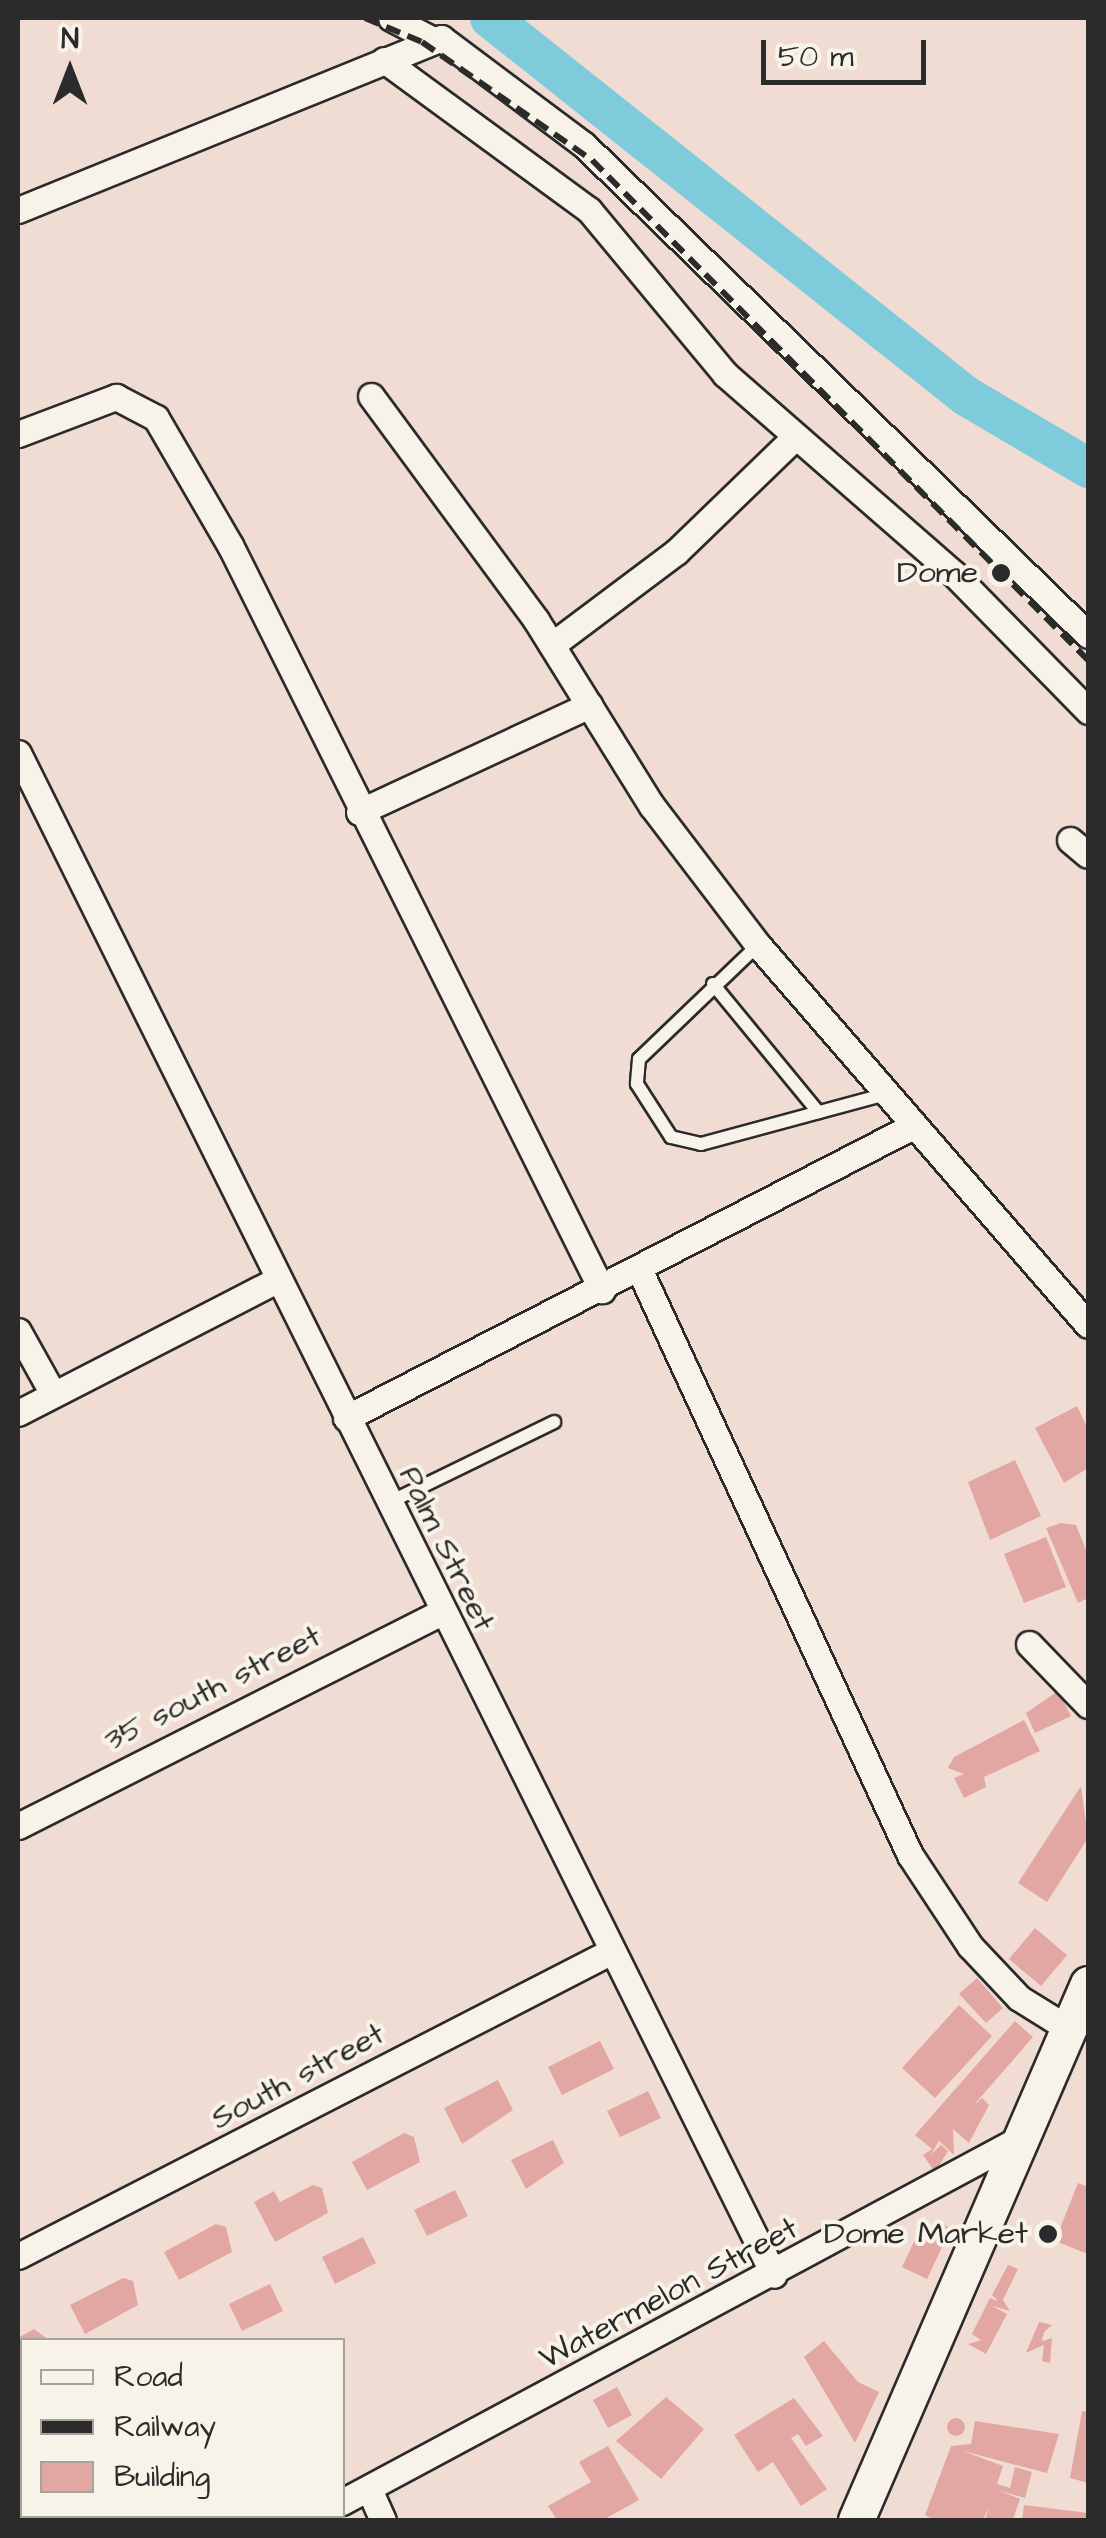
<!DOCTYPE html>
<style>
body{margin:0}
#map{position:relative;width:1106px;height:2538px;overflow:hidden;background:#f1dcd3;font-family:"Architects Daughter",sans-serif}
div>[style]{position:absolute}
.river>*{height:40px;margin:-20px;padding:0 20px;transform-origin:20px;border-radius:20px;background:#7dcbdb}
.building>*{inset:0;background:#e2a7a2}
.round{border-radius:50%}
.roads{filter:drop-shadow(2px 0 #2b2b2b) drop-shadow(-2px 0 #2b2b2b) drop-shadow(0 2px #2b2b2b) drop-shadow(0 -2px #2b2b2b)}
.service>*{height:12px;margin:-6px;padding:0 6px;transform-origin:6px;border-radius:6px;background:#f7f3e8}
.minor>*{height:25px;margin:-12.5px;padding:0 12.5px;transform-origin:12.5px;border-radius:12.5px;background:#f7f3e8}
.secondary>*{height:35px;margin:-17.5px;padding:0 17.5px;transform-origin:17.5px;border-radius:17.5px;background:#f7f3e8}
.rail>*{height:6px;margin-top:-3px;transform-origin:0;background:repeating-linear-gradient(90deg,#2b2b2b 0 15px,transparent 0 23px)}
.dots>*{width:28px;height:28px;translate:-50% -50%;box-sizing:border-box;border:5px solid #f7f3e8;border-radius:50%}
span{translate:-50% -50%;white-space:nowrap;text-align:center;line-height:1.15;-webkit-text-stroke:8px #f7f3e8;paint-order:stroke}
.poi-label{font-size:32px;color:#2b2b2b}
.right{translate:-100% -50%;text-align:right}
.street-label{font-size:32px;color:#2b2b2b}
.frame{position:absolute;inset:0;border:20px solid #2b2b2b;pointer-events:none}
.legend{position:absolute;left:20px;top:2338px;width:325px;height:180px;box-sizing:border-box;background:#f7f3e8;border:2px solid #a5a39c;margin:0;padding:12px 18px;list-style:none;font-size:30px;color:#2b2b2b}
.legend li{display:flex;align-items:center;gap:20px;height:50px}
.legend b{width:50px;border:2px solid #a5a39c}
.north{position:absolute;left:20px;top:20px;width:100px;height:100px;-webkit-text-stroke:8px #f7f3e8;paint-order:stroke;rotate:0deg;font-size:28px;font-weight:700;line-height:40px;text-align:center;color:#2b2b2b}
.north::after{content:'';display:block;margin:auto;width:35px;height:45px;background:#2b2b2b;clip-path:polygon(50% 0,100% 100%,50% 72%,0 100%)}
.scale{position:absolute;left:761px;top:40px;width:165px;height:45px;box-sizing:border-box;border:5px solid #2b2b2b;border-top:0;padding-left:12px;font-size:30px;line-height:35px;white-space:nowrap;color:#2b2b2b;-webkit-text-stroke:8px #f7f3e8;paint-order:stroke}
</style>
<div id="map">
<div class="river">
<div style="left:490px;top:18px;width:608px;rotate:38.45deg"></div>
<div style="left:966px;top:396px;width:142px;rotate:30.5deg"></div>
</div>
<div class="building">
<div style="clip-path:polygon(1077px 1406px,1088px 1429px,1088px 1468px,1064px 1483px,1035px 1428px)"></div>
<div style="clip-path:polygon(1015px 1460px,1041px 1516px,990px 1540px,968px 1482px)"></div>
<div style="clip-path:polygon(1061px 1523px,1076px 1525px,1088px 1555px,1088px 1598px,1078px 1603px,1046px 1528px)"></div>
<div style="clip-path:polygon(1046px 1537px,1066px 1587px,1024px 1603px,1004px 1554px)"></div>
<div style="clip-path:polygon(1058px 1691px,1071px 1716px,1035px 1733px,1026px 1713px)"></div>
<div style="clip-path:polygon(1024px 1720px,1040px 1751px,984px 1777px,986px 1787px,964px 1798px,954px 1778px,964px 1774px,948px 1768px,954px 1757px)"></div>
<div style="clip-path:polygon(1081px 1786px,1088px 1838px,1047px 1902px,1018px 1883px)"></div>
<div style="clip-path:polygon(1035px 1928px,1067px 1955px,1041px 1986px,1009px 1959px)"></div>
<div style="clip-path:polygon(977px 1978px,1003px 2008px,986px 2023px,959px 1994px)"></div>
<div style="clip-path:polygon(959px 2005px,992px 2036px,935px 2098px,902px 2068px)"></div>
<div style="clip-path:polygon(1015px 2021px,1033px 2037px,973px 2106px,982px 2098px,989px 2105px,969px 2143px,953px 2129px,954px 2155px,939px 2141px,931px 2154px,941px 2145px,948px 2151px,935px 2172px,923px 2155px,932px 2149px,915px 2135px)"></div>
<div style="clip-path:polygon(600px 2041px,614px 2069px,562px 2095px,548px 2067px)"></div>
<div style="clip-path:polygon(498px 2080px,513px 2110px,462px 2144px,444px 2108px)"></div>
<div style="clip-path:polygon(648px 2091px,661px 2118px,620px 2137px,607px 2111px)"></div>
<div style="clip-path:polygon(404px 2133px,414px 2137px,420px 2162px,367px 2190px,352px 2162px)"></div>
<div style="clip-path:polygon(553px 2140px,564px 2163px,526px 2189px,511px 2160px)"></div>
<div style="clip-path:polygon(1078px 2183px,1088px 2187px,1088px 2254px,1055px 2241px)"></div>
<div style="clip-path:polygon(313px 2185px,322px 2188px,328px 2213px,275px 2242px,254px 2202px,274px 2191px,280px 2202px)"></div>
<div style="clip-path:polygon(455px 2190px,468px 2216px,427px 2236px,414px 2210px)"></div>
<div style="clip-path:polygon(216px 2224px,226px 2227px,232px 2252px,179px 2280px,164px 2252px)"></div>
<div style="clip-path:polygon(942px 2224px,951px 2228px,927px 2279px,902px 2267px,917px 2235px)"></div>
<div style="clip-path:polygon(363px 2237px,376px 2263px,335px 2284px,322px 2257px)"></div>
<div style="clip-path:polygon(1008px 2265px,1018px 2269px,1003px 2300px,1010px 2311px,992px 2306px,1007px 2314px,986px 2354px,968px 2344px,981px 2340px,972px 2334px,990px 2298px,998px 2301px,992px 2295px)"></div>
<div style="clip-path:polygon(123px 2278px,133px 2281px,138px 2305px,85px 2334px,70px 2305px)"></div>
<div style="clip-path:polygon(270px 2284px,283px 2311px,242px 2331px,229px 2304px)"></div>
<div style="clip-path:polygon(1039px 2322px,1052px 2325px,1044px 2332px,1042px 2341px,1052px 2338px,1050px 2363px,1042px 2361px,1044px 2345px,1026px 2353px)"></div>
<div style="clip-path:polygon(34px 2329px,49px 2340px,22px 2340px,18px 2374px,18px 2338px)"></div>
<div style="clip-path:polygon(824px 2341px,858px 2382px,879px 2392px,855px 2443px,804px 2357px)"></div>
<div style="clip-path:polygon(617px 2387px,632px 2415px,608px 2428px,593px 2400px)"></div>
<div style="clip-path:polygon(666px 2397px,704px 2429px,661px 2479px,616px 2441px)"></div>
<div style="clip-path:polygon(794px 2398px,823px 2436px,806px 2446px,798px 2434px,791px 2438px,827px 2489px,801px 2506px,773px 2462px,758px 2472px,734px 2435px)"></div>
<div style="clip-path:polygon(1082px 2411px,1088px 2412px,1088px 2483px,1070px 2478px)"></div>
<div class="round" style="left:947px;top:2418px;width:18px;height:18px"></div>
<div style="clip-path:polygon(975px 2421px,1059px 2434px,1047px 2473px,963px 2451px,1003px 2466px,997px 2484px,1010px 2488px,1015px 2467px,1032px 2472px,1025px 2498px,998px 2490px,1020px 2499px,1013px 2520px,985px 2520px,989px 2506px,983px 2520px,934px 2520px,925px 2515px,951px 2446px,971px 2444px)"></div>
<div style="clip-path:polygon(608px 2446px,639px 2500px,603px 2520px,557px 2520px,548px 2506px,591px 2482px,579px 2462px)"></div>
<div style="clip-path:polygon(1024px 2505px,1088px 2513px,1088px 2520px,1022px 2520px)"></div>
</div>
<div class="roads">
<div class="service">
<div style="left:758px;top:945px;width:165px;rotate:136.2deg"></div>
<div style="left:639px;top:1059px;width:25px;rotate:95deg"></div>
<div style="left:637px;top:1084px;width:63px;rotate:57.3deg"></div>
<div style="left:671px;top:1137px;width:31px;rotate:13deg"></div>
<div style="left:701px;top:1144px;width:188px;rotate:-15.1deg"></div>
<div style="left:713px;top:984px;width:166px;rotate:50.6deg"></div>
<div style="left:388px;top:1503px;width:185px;rotate:-26deg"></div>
</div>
<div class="minor">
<div style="left:391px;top:18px;width:45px;rotate:27.7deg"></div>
<div style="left:384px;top:60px;width:254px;rotate:36.2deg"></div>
<div style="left:589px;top:210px;width:213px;rotate:50.3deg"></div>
<div style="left:725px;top:374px;width:304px;rotate:41.1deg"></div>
<div style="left:954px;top:574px;width:192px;rotate:45.6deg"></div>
<div style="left:18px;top:210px;width:457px;rotate:-22.1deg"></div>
<div style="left:441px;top:38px;width:179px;rotate:36.8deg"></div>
<div style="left:584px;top:145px;width:703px;rotate:44.19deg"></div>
<div style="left:371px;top:396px;width:278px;rotate:53.6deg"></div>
<div style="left:536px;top:620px;width:219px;rotate:58.1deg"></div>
<div style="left:652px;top:806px;width:175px;rotate:52.7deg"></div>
<div style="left:758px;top:945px;width:503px;rotate:49.03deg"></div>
<div style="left:18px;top:434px;width:105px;rotate:-20.7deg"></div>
<div style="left:116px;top:397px;width:45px;rotate:27.7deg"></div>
<div style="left:156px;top:418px;width:147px;rotate:59.8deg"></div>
<div style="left:230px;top:545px;width:833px;rotate:63.47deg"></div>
<div style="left:552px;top:645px;width:155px;rotate:-36.9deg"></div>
<div style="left:676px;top:552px;width:163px;rotate:-44deg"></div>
<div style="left:18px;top:753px;width:1699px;rotate:63.59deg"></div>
<div style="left:359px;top:812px;width:254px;rotate:-24.9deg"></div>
<div style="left:1070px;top:840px;width:23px;rotate:40deg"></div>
<div style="left:640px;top:1271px;width:643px;rotate:65.19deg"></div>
<div style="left:910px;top:1855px;width:109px;rotate:56.6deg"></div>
<div style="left:970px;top:1946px;width:71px;rotate:46.7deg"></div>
<div style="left:1019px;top:1998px;width:59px;rotate:31.8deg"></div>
<div style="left:18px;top:1331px;width:72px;rotate:60.9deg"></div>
<div style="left:18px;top:1413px;width:291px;rotate:-27.2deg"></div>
<div style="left:346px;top:1418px;width:636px;rotate:-27.25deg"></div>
<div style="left:1029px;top:1644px;width:85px;rotate:46deg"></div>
<div style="left:18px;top:1826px;width:473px;rotate:-26.8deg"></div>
<div style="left:18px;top:2256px;width:663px;rotate:-27.18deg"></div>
<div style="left:369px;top:2489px;width:34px;rotate:66deg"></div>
<div style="left:342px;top:2502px;width:773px;rotate:-28.19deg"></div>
<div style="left:307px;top:2520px;width:11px;rotate:-22deg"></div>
</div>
<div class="secondary">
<div style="left:856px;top:2520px;width:584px;rotate:-66.6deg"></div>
</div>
</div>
<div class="rail">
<div style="left:365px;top:18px;width:62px;rotate:22.8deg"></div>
<div style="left:422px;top:42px;width:207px;rotate:34.8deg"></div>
<div style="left:592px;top:160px;width:704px;rotate:45.23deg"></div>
</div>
<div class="dots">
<div style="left:1001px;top:573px;background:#2b2b2b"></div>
<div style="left:1048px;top:2234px;background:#2b2b2b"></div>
</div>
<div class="poi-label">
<span class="right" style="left:978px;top:573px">Dome</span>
<span class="right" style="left:1028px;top:2234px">Dome Market</span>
</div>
<div class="street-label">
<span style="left:446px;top:1549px;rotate:64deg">Palm Street</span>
<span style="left:213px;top:1689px;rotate:-27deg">35 south street</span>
<span style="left:298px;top:2077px;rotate:-28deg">South street</span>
<span style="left:669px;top:2294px;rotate:-28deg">Watermelon Street</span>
</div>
<div class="frame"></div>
<ul class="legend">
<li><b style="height:12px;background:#f7f3e8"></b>Road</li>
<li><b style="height:12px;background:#2b2b2b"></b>Railway</li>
<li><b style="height:28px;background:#e2a7a2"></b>Building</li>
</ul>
<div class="north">N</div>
<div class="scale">50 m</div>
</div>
